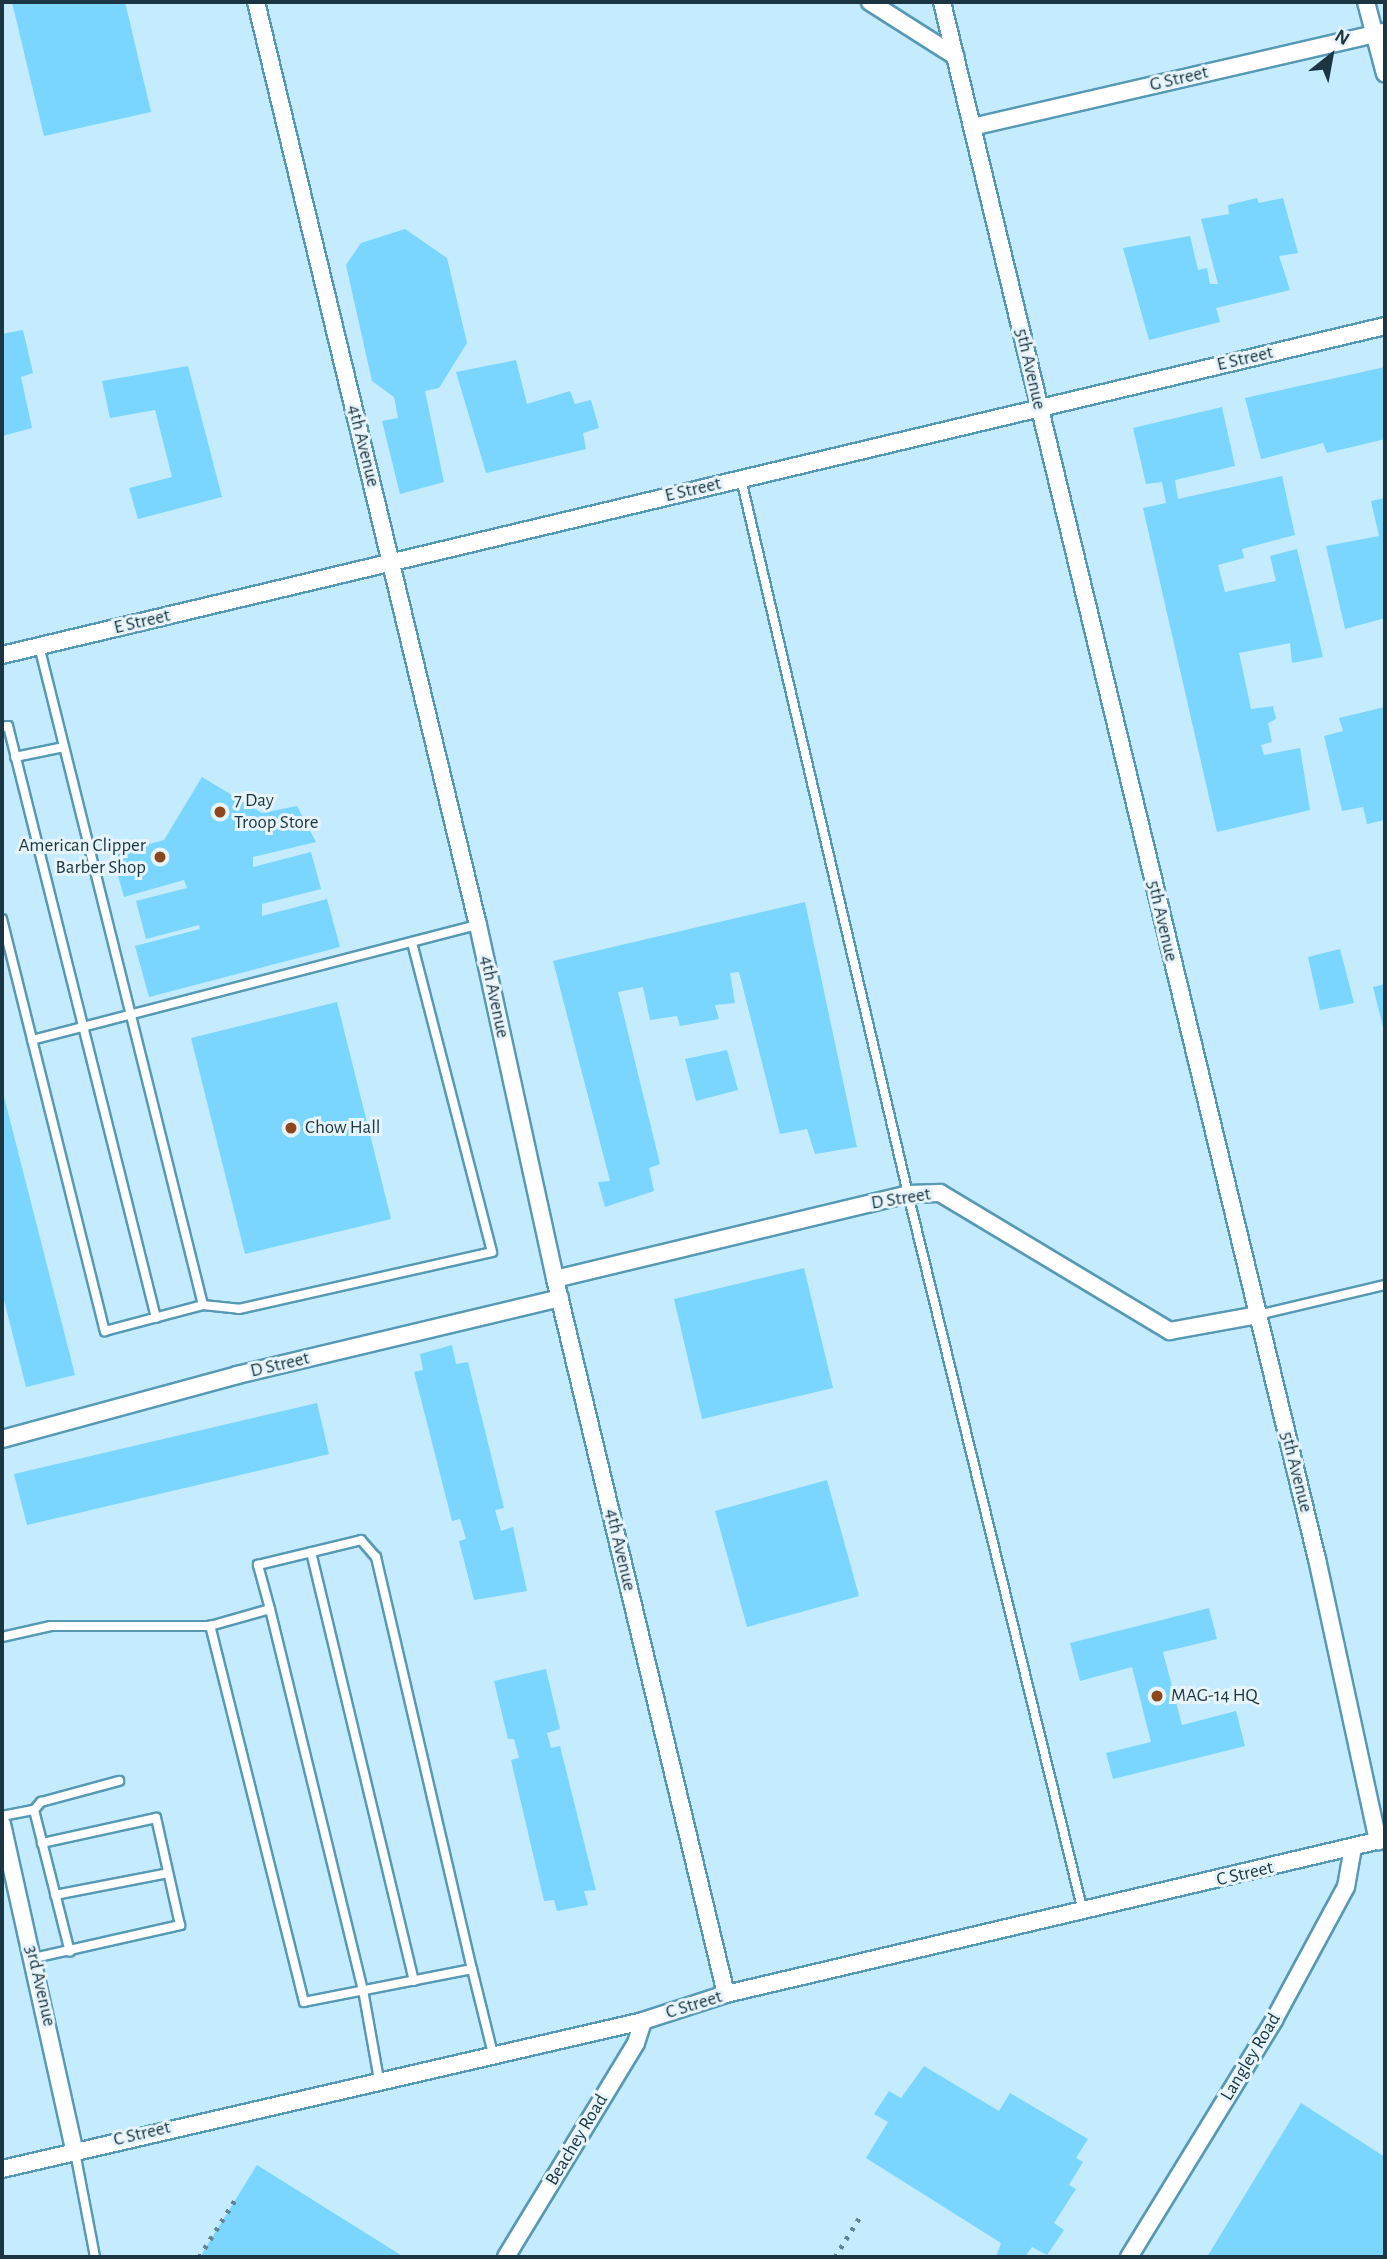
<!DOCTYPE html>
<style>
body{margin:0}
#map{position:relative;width:1387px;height:2259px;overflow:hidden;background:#c4ebfe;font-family:"Alegreya Sans",sans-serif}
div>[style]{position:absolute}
.building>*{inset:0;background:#7ad6fe}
.roads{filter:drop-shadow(2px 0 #5799b5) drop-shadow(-2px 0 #5799b5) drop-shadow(0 2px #5799b5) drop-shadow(0 -2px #5799b5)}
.lane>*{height:8px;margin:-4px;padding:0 4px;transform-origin:4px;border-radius:4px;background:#fff}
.street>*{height:16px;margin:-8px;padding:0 8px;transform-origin:8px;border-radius:8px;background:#fff}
.rail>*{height:5px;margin-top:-2.5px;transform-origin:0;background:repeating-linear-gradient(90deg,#648493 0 3.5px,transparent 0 10.5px)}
.dots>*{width:19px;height:19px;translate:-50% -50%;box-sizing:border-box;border:4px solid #e7f4fa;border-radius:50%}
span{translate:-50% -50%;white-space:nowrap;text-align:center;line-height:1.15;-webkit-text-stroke:6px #e7f4fa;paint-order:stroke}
.street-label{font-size:19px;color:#1b3642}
.poi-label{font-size:19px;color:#1b3642}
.left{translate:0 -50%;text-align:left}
.right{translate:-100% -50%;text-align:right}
.frame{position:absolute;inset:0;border:4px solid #1b3642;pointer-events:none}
.north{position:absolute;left:1296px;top:21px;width:70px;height:70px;-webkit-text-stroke:5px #e7f4fa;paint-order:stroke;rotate:31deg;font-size:19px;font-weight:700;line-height:28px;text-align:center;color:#1b3642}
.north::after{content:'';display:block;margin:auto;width:24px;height:32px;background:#1b3642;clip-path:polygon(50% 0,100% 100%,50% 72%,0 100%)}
</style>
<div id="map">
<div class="building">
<div style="clip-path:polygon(12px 2px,125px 2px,151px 112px,44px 136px)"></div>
<div style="clip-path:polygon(1257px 198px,1259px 203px,1283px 198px,1298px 253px,1279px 256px,1290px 290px,1216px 308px,1220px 322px,1149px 340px,1123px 248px,1190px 236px,1198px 270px,1207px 268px,1210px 284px,1218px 284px,1201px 219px,1229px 214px,1228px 205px)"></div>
<div style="clip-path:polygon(405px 229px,447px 258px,467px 343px,439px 388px,425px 391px,444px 482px,400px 494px,382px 421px,398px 418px,394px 397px,372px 381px,346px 265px,361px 243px)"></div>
<div style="clip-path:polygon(23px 330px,33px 373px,21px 377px,32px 428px,2px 436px,2px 334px)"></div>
<div style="clip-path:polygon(516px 360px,527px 404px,570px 391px,575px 404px,591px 400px,599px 428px,583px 433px,586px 449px,486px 473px,456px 372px)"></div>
<div style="clip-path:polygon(188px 366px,222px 497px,138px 519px,129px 488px,172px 477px,155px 410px,110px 418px,102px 381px)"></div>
<div style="clip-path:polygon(1385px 367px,1385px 439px,1327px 453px,1323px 443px,1261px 459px,1245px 398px)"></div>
<div style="clip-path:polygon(1222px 407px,1235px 466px,1175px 480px,1178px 499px,1282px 476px,1295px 535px,1242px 549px,1244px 558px,1218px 565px,1225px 592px,1276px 581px,1270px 556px,1297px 549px,1323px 657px,1292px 663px,1290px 643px,1239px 653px,1251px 709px,1273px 706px,1276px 719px,1268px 723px,1272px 742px,1261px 745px,1264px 755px,1300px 748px,1310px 810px,1217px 832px,1143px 508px,1166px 503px,1162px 482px,1146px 484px,1133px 428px)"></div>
<div style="clip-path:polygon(1385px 498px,1385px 618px,1345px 629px,1326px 546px,1379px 536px,1371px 501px)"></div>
<div style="clip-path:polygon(1385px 707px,1385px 820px,1367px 824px,1363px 807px,1342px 811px,1324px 736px,1343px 731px,1339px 718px)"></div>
<div style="clip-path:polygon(202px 777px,262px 813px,297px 806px,316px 842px,253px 857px,253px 867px,311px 852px,321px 889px,262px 904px,262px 916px,327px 899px,340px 947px,149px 997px,135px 946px,200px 929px,199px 925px,146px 939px,136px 901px,187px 888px,184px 880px,124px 897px,112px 854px,164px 840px)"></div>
<div style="clip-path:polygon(805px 902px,857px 1147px,815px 1154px,807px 1129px,780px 1134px,739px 972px,730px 973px,735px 1003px,715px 1005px,719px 1019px,680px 1026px,677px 1016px,650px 1020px,643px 987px,618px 992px,660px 1164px,649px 1168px,654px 1191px,605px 1207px,598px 1182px,610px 1181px,553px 961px)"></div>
<div style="clip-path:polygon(1340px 949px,1354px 1003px,1320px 1010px,1308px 957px)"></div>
<div style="clip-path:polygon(1385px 984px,1385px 1031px,1384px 1031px,1373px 987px)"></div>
<div style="clip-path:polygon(337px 1002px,391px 1219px,245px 1254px,191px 1038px)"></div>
<div style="clip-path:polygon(727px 1050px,738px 1090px,696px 1101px,685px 1059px)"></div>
<div style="clip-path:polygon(2px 1089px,75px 1375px,26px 1387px,2px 1292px)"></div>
<div style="clip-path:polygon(804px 1268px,833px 1388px,702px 1419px,674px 1299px)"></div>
<div style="clip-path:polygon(452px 1345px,456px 1364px,468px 1362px,504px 1508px,495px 1510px,501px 1531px,513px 1527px,527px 1591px,474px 1600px,459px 1541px,466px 1539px,460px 1519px,452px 1521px,414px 1372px,423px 1370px,420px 1354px)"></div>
<div style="clip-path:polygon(317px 1403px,329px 1454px,27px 1525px,14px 1474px)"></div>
<div style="clip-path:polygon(827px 1480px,859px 1596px,747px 1627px,715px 1511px)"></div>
<div style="clip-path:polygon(1209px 1608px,1217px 1639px,1163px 1652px,1182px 1725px,1236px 1711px,1245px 1746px,1113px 1779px,1106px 1753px,1151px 1742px,1132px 1667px,1080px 1681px,1070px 1643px)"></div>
<div style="clip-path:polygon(546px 1669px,560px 1729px,547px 1733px,551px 1748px,560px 1746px,596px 1890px,584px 1891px,588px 1905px,557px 1911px,554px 1900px,544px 1901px,511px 1760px,519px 1758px,514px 1739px,508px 1739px,494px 1681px)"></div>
<div style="clip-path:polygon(924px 2066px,999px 2111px,1010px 2093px,1088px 2139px,1076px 2158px,1083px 2162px,1069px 2185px,1076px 2189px,1054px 2223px,1064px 2230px,1047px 2255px,1032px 2247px,1025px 2257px,996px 2257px,1001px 2243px,866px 2158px,888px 2122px,874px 2114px,889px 2091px,901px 2098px)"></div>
<div style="clip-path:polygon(1301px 2103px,1385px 2157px,1385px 2257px,1207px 2257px)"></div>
<div style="clip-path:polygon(257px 2165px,404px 2257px,200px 2257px)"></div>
</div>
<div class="roads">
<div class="lane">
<div style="left:741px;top:479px;width:734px;rotate:76.85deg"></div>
<div style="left:908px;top:1194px;width:739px;rotate:76.3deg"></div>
<div style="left:2px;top:727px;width:6px;rotate:-9deg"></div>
<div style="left:8px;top:726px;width:610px;rotate:75.96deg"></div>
<div style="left:15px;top:757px;width:50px;rotate:-11.5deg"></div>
<div style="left:2px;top:919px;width:425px;rotate:76deg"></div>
<div style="left:105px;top:1331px;width:101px;rotate:-14.9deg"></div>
<div style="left:203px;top:1305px;width:679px;rotate:-103.97deg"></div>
<div style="left:32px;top:1040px;width:461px;rotate:-14.5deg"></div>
<div style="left:203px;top:1305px;width:36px;rotate:6deg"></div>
<div style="left:239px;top:1309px;width:259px;rotate:-12.7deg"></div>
<div style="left:492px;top:1252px;width:320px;rotate:-104.5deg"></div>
<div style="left:1258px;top:1315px;width:130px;rotate:-13.3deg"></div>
<div style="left:311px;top:1552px;width:441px;rotate:76.5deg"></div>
<div style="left:270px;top:1609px;width:392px;rotate:76.3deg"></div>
<div style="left:363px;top:1990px;width:91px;rotate:79.9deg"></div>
<div style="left:2px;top:1637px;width:50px;rotate:-12.7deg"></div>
<div style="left:51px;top:1626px;width:159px"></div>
<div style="left:210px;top:1626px;width:62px;rotate:-15.8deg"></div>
<div style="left:270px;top:1609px;width:46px;rotate:-105.3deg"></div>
<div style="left:258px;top:1565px;width:106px;rotate:-13.6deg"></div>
<div style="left:361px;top:1540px;width:23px;rotate:49deg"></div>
<div style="left:376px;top:1557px;width:423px;rotate:76.9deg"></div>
<div style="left:472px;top:1969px;width:171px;rotate:168.9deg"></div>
<div style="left:304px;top:2002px;width:388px;rotate:-104deg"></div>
<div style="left:34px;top:1810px;width:11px;rotate:-49deg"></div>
<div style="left:41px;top:1802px;width:81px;rotate:-15.1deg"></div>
<div style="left:2px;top:1816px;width:33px;rotate:-11deg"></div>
<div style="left:34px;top:1810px;width:146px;rotate:75.8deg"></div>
<div style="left:55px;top:1895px;width:115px;rotate:-11deg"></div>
<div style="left:34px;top:1958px;width:150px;rotate:-12.7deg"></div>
<div style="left:180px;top:1925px;width:110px;rotate:-102.6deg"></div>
<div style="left:156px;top:1818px;width:117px;rotate:167.6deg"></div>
<div style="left:472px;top:1969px;width:88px;rotate:76.1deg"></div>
<div style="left:75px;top:2152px;width:107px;rotate:79.2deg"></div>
</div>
<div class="street">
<div style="left:256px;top:2px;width:949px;rotate:76.48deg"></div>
<div style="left:478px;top:925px;width:362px;rotate:77.7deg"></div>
<div style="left:555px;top:1279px;width:735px;rotate:76.55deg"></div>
<div style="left:870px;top:2px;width:101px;rotate:32.4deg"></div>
<div style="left:942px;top:2px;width:1602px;rotate:76.46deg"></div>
<div style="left:1317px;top:1559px;width:289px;rotate:77.8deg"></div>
<div style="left:1366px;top:2px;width:74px;rotate:75.2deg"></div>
<div style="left:972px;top:127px;width:424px;rotate:-13deg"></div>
<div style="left:2px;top:655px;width:1422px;rotate:-13.38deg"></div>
<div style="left:555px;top:1279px;width:363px;rotate:-13.5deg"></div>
<div style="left:908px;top:1194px;width:32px;rotate:-2deg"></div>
<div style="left:940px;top:1193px;width:268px;rotate:31deg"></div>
<div style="left:1170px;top:1331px;width:89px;rotate:-10.3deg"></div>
<div style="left:2px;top:1439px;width:244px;rotate:-15.2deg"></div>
<div style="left:237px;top:1375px;width:332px;rotate:-13.4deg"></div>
<div style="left:2px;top:1824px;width:333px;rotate:77.5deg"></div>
<div style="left:2px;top:2169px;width:658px;rotate:-13deg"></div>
<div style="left:643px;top:2021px;width:87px;rotate:-18deg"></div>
<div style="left:726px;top:1994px;width:677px;rotate:-13.24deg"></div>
<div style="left:506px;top:2257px;width:250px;rotate:-58.7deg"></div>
<div style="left:636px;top:2043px;width:23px;rotate:-72deg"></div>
<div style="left:1129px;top:2257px;width:278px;rotate:-58.5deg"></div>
<div style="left:1274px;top:2020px;width:151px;rotate:-61.6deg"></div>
<div style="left:1346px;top:1887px;width:40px;rotate:-80deg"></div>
</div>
</div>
<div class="rail">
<div style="left:199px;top:2257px;width:67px;rotate:-57.7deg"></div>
<div style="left:835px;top:2257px;width:49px;rotate:-58.2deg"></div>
</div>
<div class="dots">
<div style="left:220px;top:812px;background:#8c471f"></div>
<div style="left:160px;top:857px;background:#8c471f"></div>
<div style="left:291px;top:1128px;background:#8c471f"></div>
<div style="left:1157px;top:1696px;background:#8c471f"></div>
</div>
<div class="street-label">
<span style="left:1179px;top:79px;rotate:-13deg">G Street</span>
<span style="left:1245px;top:359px;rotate:-13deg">E Street</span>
<span style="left:1030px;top:369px;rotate:77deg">5th Avenue</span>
<span style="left:363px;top:446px;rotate:76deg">4th Avenue</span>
<span style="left:693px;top:490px;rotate:-13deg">E Street</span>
<span style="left:142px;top:622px;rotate:-13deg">E Street</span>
<span style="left:1162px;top:921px;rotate:77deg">5th Avenue</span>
<span style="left:494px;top:997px;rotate:78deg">4th Avenue</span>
<span style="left:901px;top:1199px;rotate:-9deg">D Street</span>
<span style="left:280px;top:1365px;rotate:-13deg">D Street</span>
<span style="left:1296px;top:1472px;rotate:76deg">5th Avenue</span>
<span style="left:620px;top:1550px;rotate:77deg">4th Avenue</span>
<span style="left:1245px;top:1874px;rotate:-13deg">C Street</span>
<span style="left:40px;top:1986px;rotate:77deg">3rd Avenue</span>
<span style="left:694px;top:2005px;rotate:-17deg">C Street</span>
<span style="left:1251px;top:2057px;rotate:-59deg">Langley Road</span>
<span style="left:142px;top:2134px;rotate:-13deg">C Street</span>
<span style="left:577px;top:2140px;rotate:-59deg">Beachey Road</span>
</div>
<div class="poi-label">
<span class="left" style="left:234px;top:812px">7 Day<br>Troop Store</span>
<span class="right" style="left:146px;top:857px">American Clipper<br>Barber Shop</span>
<span class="left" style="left:305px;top:1128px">Chow Hall</span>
<span class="left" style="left:1171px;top:1696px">MAG-14 HQ</span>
</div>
<div class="frame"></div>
<div class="north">N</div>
</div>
